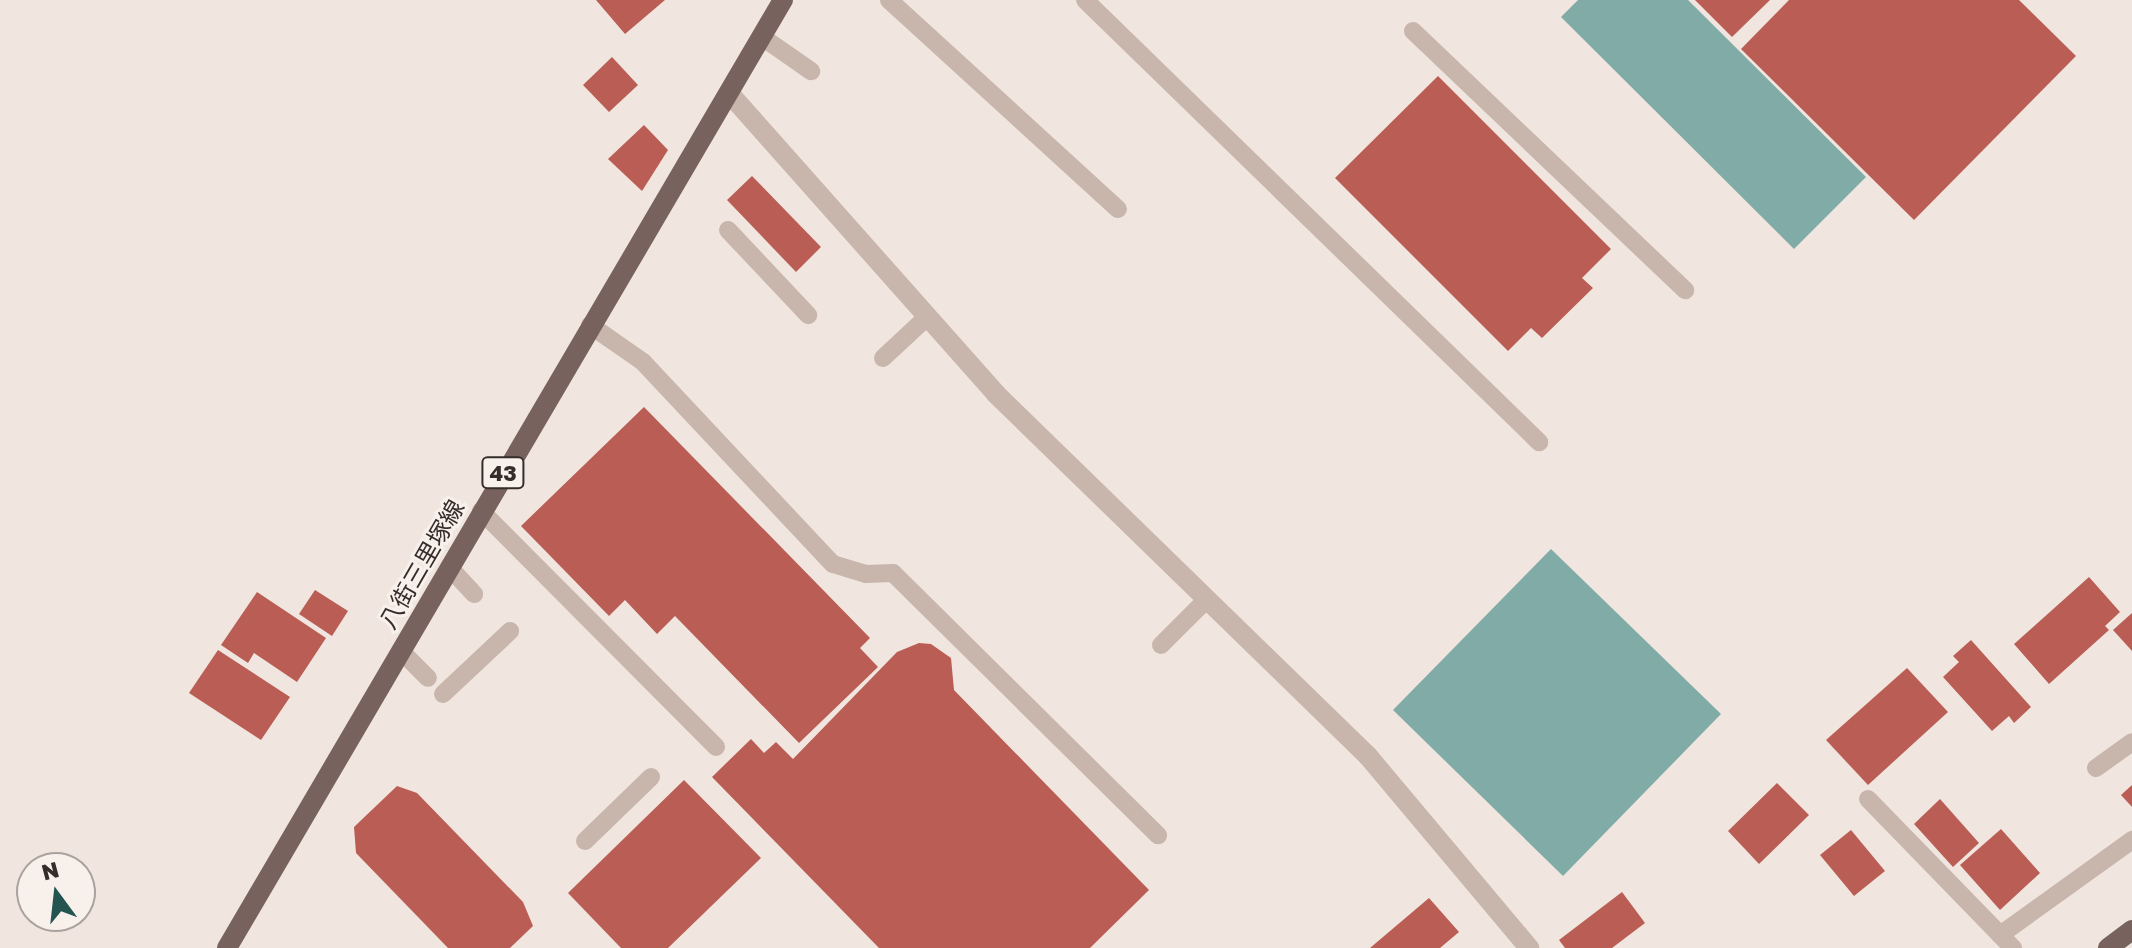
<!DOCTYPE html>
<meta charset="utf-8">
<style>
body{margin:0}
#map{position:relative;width:2132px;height:948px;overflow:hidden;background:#f0e6df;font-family:"Golos Text","Noto Sans JP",sans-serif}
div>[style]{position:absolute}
.water>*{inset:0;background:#81aba6}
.building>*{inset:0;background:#ba5d54}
.lane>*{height:18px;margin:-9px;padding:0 9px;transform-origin:9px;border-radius:9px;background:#c8b5ac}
.street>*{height:20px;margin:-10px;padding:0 10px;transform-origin:10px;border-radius:10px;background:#c8b5ac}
.primary>*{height:20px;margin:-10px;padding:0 10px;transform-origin:10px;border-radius:10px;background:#77625d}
span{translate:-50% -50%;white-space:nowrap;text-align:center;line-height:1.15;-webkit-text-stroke:6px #f8f0eb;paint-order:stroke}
.shield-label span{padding:2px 6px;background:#f8f0eb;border:2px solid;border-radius:6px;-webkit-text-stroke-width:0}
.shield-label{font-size:22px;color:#362c2a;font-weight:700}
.street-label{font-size:24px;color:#362c2a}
.north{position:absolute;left:16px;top:852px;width:80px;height:80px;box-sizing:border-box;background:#f8f0eb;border:2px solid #aaa29e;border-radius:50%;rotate:345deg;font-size:22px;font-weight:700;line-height:32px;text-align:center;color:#362c2a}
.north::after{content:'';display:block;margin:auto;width:28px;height:36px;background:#245450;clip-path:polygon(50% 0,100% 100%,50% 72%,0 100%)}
</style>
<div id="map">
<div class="water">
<div style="clip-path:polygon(1578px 0,1688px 0,1866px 177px,1794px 249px,1561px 17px)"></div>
<div style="clip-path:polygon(1551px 549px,1721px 714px,1563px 876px,1393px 710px)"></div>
</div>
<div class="building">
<div style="clip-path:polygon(596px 0,665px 0,625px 34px)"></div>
<div style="clip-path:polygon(1695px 0,1770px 0,1732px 37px)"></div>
<div style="clip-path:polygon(1789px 0,2019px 0,2076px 56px,1914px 220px,1741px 49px)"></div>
<div style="clip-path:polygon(612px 57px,638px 85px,609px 112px,583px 85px)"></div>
<div style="clip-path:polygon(1438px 76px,1611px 249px,1582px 278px,1593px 288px,1542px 338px,1531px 328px,1508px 351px,1335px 178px)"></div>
<div style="clip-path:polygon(644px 125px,668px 150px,642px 191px,608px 159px)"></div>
<div style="clip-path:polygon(752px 176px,821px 247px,796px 272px,727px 200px)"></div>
<div style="clip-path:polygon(644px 407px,870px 638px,860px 648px,878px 667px,799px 743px,675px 616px,657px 634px,625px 600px,609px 616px,521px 526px)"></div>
<div style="clip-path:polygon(2089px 577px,2120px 612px,2105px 626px,2109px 630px,2049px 684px,2014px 644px)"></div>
<div style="clip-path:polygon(315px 590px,348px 611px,332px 636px,299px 614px)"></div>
<div style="clip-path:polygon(257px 592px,326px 638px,297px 682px,254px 653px,248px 663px,221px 645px)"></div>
<div style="clip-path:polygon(2132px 613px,2132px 651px,2113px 630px)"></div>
<div style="clip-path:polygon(1971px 640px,2031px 707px,2014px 723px,2009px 716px,1992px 731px,1943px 677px,1959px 662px,1953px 656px)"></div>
<div style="clip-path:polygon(919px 643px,931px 644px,951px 658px,954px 690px,1149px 890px,1090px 948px,879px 948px,712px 777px,751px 739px,764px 753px,776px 742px,793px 759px,897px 652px)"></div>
<div style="clip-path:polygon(218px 650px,290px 697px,261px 740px,189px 693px)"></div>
<div style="clip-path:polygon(1907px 668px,1948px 712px,1868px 785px,1826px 740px)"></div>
<div style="clip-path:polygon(684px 780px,761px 858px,668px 948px,621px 948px,568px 893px)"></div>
<div style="clip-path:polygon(1777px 783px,1809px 815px,1759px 864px,1728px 831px)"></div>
<div style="clip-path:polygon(2132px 785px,2132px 807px,2121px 795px)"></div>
<div style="clip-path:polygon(397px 786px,417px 793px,523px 902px,533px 926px,510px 948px,448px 948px,356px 853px,354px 827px)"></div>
<div style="clip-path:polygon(1940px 799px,1979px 843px,1953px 867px,1914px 824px)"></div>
<div style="clip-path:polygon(2001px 829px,2040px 873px,2000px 910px,1960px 865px)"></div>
<div style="clip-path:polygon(1851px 830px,1885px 871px,1854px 896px,1820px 855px)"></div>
<div style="clip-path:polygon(1622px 892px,1645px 923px,1612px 948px,1565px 948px,1559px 940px)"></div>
<div style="clip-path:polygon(1429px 898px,1459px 932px,1440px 948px,1370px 948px)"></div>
</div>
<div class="lane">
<div style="left:889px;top:0;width:310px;rotate:42.4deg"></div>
<div style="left:1085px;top:0;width:634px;rotate:44.23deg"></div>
<div style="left:1413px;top:31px;width:376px;rotate:43.6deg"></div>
<div style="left:762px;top:37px;width:60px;rotate:34.8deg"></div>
<div style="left:728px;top:230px;width:117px;rotate:46.7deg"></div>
<div style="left:590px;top:325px;width:65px;rotate:34.9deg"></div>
<div style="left:643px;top:362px;width:277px;rotate:46.8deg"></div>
<div style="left:833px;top:564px;width:34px;rotate:17deg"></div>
<div style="left:866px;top:574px;width:27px;rotate:-2deg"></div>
<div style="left:893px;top:573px;width:373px;rotate:44.7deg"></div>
<div style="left:883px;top:358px;width:60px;rotate:-43deg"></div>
<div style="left:481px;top:511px;width:333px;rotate:45.1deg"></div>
<div style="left:449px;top:567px;width:37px;rotate:47deg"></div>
<div style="left:1161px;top:645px;width:65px;rotate:-45deg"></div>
<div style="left:401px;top:651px;width:38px;rotate:45deg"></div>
<div style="left:443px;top:694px;width:92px;rotate:-43.2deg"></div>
<div style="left:2096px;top:768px;width:44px;rotate:-35.8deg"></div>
<div style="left:1868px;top:799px;width:208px;rotate:45.8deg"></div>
<div style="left:585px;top:841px;width:92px;rotate:-44.1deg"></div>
<div style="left:2000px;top:935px;width:163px;rotate:-35.7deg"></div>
</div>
<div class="street">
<div style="left:729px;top:93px;width:402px;rotate:48.4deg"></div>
<div style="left:996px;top:394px;width:519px;rotate:44.22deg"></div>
<div style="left:1368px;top:756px;width:251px;rotate:50deg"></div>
</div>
<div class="primary">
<div style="left:227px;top:948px;width:1099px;rotate:-59.61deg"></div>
<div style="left:2108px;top:948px;width:30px;rotate:-37deg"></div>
</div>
<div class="shield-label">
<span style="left:503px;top:473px">43</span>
</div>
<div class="street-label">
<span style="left:421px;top:564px;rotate:-60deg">八街三里塚線</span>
</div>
<div class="north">N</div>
</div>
